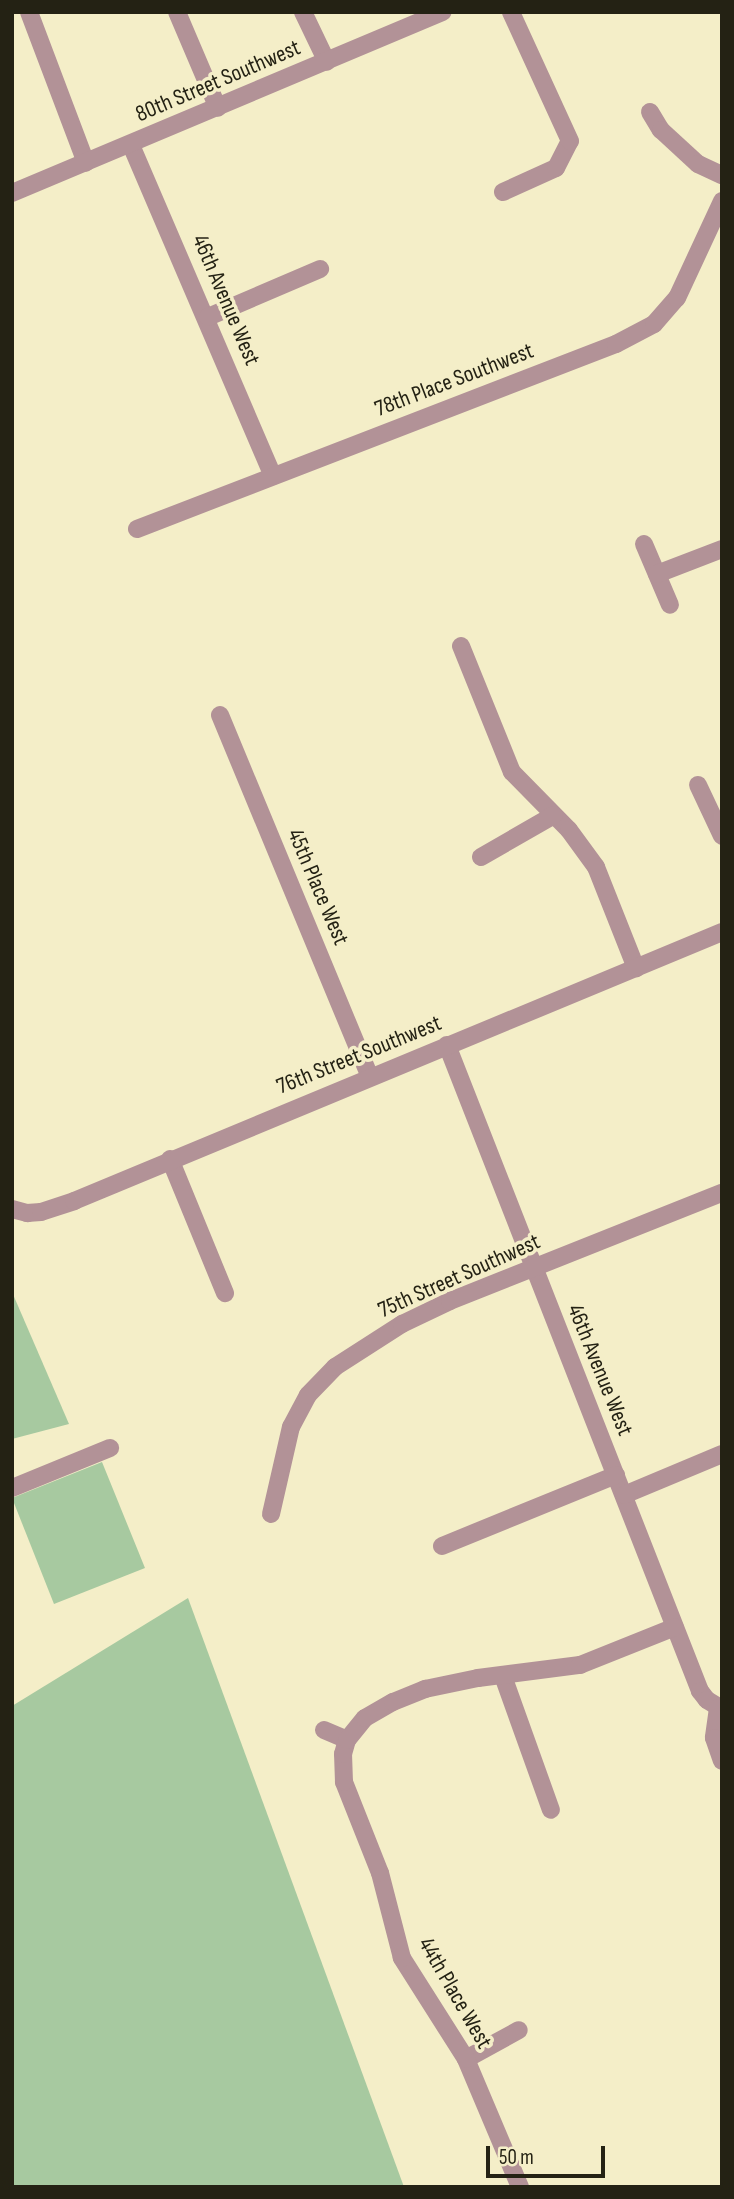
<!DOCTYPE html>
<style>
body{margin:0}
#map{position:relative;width:734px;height:2199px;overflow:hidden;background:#f4eec8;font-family:"Sofia Sans Condensed",sans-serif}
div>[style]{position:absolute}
.green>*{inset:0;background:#a7c9a0}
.minor>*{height:18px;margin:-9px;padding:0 9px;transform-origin:9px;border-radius:9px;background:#b29297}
span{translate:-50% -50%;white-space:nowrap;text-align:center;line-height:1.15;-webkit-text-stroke:7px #f4eec8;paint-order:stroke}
.street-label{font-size:23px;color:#242214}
.frame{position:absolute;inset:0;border:14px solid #242214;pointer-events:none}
.scale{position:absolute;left:486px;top:2146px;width:119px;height:32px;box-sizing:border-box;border:4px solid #242214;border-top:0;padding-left:9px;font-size:21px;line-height:24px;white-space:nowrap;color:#242214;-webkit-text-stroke:5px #f4eec8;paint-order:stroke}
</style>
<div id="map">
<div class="green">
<div style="clip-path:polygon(12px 1292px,69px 1424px,12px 1439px)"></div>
<div style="clip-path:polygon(102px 1462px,145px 1568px,54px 1604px,12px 1498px)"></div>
<div style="clip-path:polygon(188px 1598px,404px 2187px,12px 2187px,12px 1706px)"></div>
</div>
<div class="minor">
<div style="left:29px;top:12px;width:161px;rotate:69.3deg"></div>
<div style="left:177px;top:12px;width:104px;rotate:66.9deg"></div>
<div style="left:303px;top:12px;width:55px;rotate:64.4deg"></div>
<div style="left:650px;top:112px;width:21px;rotate:59deg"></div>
<div style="left:661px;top:130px;width:50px;rotate:42.6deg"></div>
<div style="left:698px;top:164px;width:26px;rotate:25deg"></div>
<div style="left:131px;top:145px;width:360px;rotate:66.8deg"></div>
<div style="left:503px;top:192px;width:58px;rotate:-24.4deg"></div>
<div style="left:556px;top:168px;width:30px;rotate:-63deg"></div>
<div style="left:570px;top:141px;width:142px;rotate:-114.6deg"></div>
<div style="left:12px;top:193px;width:467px;rotate:-22.8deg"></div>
<div style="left:208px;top:317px;width:122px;rotate:-23.2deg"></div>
<div style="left:137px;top:529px;width:513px;rotate:-21.12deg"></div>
<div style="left:616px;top:344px;width:43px;rotate:-27.8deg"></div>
<div style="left:654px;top:324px;width:35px;rotate:-49deg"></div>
<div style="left:677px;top:298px;width:107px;rotate:-65.1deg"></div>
<div style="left:644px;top:544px;width:66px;rotate:66.9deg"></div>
<div style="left:657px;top:574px;width:70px;rotate:-21deg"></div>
<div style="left:461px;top:646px;width:136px;rotate:68deg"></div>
<div style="left:512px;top:772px;width:81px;rotate:45.5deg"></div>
<div style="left:569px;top:830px;width:46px;rotate:53.9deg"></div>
<div style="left:596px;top:867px;width:109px;rotate:68.4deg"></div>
<div style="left:220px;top:715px;width:392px;rotate:67.5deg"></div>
<div style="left:698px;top:785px;width:56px;rotate:64.8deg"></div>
<div style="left:481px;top:857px;width:84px;rotate:-29.9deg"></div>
<div style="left:447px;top:1045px;width:694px;rotate:68.61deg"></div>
<div style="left:700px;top:1691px;width:11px;rotate:52deg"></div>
<div style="left:707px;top:1700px;width:17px;rotate:31deg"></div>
<div style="left:170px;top:1159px;width:145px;rotate:67.7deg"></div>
<div style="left:12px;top:1209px;width:16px;rotate:15deg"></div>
<div style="left:27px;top:1213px;width:14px;rotate:-4deg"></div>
<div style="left:41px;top:1212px;width:35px;rotate:-18deg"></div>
<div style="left:74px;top:1201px;width:702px;rotate:-22.54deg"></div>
<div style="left:12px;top:1488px;width:106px;rotate:-22.2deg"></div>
<div style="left:624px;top:1495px;width:106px;rotate:-22.7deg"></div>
<div style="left:271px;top:1514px;width:89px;rotate:-77.1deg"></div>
<div style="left:291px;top:1427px;width:36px;rotate:-62deg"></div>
<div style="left:308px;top:1395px;width:39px;rotate:-46deg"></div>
<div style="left:335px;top:1367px;width:80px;rotate:-32.7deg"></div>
<div style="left:402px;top:1324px;width:53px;rotate:-25.6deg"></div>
<div style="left:450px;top:1301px;width:293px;rotate:-21.7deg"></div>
<div style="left:442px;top:1546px;width:188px;rotate:-22.2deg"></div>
<div style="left:503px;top:1676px;width:142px;rotate:70.3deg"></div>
<div style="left:718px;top:1708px;width:30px;rotate:98deg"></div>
<div style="left:714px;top:1738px;width:24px;rotate:71deg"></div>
<div style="left:324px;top:1730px;width:25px;rotate:23deg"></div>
<div style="left:466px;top:2059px;width:60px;rotate:-28.7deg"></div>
<div style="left:520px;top:2187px;width:139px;rotate:-112.9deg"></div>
<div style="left:466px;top:2059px;width:120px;rotate:-122.4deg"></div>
<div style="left:402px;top:1958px;width:88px;rotate:-104.5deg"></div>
<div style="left:380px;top:1873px;width:98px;rotate:-111.6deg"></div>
<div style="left:344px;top:1782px;width:28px;rotate:-92deg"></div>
<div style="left:343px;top:1754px;width:15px;rotate:-74deg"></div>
<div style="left:347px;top:1740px;width:28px;rotate:-51deg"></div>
<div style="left:365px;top:1718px;width:32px;rotate:-30deg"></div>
<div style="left:393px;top:1702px;width:35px;rotate:-22deg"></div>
<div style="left:425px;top:1689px;width:54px;rotate:-11.7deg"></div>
<div style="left:478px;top:1678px;width:103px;rotate:-7.3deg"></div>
<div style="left:580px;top:1665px;width:102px;rotate:-21.8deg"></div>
</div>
<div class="street-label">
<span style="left:218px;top:81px;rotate:-23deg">80th Street Southwest</span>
<span style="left:226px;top:300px;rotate:67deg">46th Avenue West</span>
<span style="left:454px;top:380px;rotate:-21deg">78th Place Southwest</span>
<span style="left:318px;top:887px;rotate:67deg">45th Place West</span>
<span style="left:359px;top:1055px;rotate:-22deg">76th Street Southwest</span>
<span style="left:459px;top:1276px;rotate:-24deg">75th Street Southwest</span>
<span style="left:600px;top:1370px;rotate:68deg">46th Avenue West</span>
<span style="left:455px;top:1993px;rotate:60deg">44th Place West</span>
</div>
<div class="frame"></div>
<div class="scale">50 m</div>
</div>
